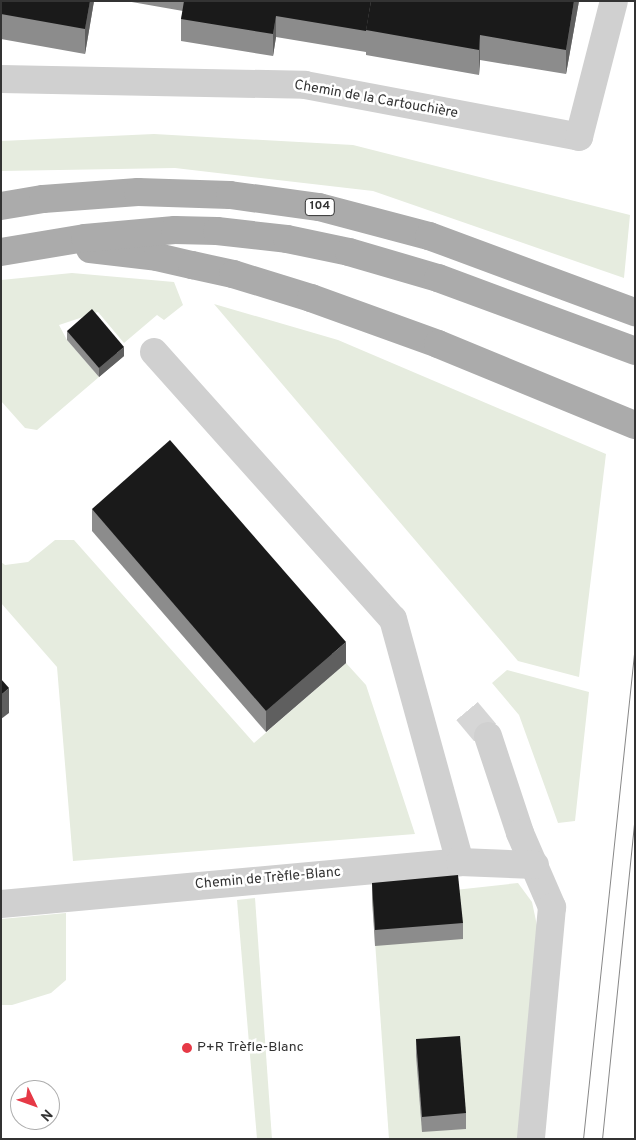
<!DOCTYPE html>
<meta charset="utf-8">
<style>
body{margin:0}
#map{position:relative;width:636px;height:1140px;overflow:hidden;background:#fff;font-family:Overpass,sans-serif}
div>[style]{position:absolute}
.green>*{inset:0;background:#e6ecdf}
.minor-tunnel>*{height:28px;margin-top:-14px;transform-origin:0;background:repeating-linear-gradient(90deg,#d6d6d6 0 28px,transparent 0 42px)}
.minor>*{height:28px;margin:-14px;padding:0 14px;transform-origin:14px;border-radius:14px;background:#d0d0d0}
.major>*{height:28px;margin:-14px;padding:0 14px;transform-origin:14px;border-radius:14px;background:#ababab}
.tram>*{height:1px;margin:-0.5px;padding:0 0.5px;transform-origin:0.5px;border-radius:0.5px;background:#888}
.wall>*{inset:0;background:#8c8c8c}
.shaded-wall>*{inset:0;background:#5f5f5f}
.building>*{inset:0;background:#1a1a1a}
.dots>*{width:14px;height:14px;translate:-50% -50%;box-sizing:border-box;border:2px solid #fff;border-radius:50%}
span{translate:-50% -50%;white-space:nowrap;text-align:center;line-height:1.15;-webkit-text-stroke:5px #fff;paint-order:stroke}
.shield-label span{padding:1px 4px;background:#fff;border:1px solid;border-radius:4px;-webkit-text-stroke-width:0}
.shield-label{font-size:12px;color:#333;font-weight:700}
.street-label{font-size:14px;color:#333}
.poi-label{font-size:14px;color:#333}
.left{translate:0 -50%;text-align:left}
.frame{position:absolute;inset:0;border:2px solid #333;pointer-events:none}
.north{position:absolute;left:10px;top:1080px;width:50px;height:50px;box-sizing:border-box;background:#fff;border:1px solid #adadad;border-radius:50%;rotate:132deg;font-size:14px;font-weight:700;line-height:20px;text-align:center;color:#333}
.north::after{content:'';display:block;margin:auto;width:18px;height:22px;background:#e63946;clip-path:polygon(50% 0,100% 100%,50% 72%,0 100%)}
</style>
<div id="map">
<div class="green">
<div style="clip-path:polygon(154px 134px,353px 145px,630px 215px,624px 278px,373px 191px,175px 168px,1px 171px,1px 141px)"></div>
<div style="clip-path:polygon(72px 273px,174px 282px,183px 305px,164px 320px,157px 315px,124px 343px,98px 312px,59px 325px,67px 340px,99px 377px,37px 430px,25px 428px,1px 401px,1px 280px)"></div>
<div style="clip-path:polygon(214px 304px,338px 340px,606px 454px,579px 677px,518px 661px)"></div>
<div style="clip-path:polygon(55px 540px,74px 540px,254px 743px,346px 663px,366px 685px,415px 834px,73px 861px,57px 667px,1px 603px,1px 562px,5px 565px,28px 562px)"></div>
<div style="clip-path:polygon(507px 670px,589px 692px,575px 821px,558px 823px,519px 715px,492px 683px)"></div>
<div style="clip-path:polygon(518px 883px,532px 902px,539px 935px,521px 1139px,389px 1139px,372px 899px)"></div>
<div style="clip-path:polygon(255px 898px,272px 1139px,257px 1139px,237px 900px)"></div>
<div style="clip-path:polygon(66px 913px,66px 980px,51px 993px,12px 1005px,1px 1005px,1px 919px)"></div>
</div>
<div class="minor-tunnel">
<div style="left:467px;top:711px;width:33px;rotate:50deg"></div>
</div>
<div class="minor">
<div style="left:1px;top:79px;width:304px;rotate:1.1deg"></div>
<div style="left:305px;top:85px;width:279px;rotate:10.7deg"></div>
<div style="left:579px;top:137px;width:140px;rotate:-75.6deg"></div>
<div style="left:154px;top:352px;width:358px;rotate:48.2deg"></div>
<div style="left:393px;top:619px;width:252px;rotate:74.6deg"></div>
<div style="left:488px;top:736px;width:102px;rotate:71.7deg"></div>
<div style="left:520px;top:833px;width:81px;rotate:66.6deg"></div>
<div style="left:552px;top:907px;width:233px;rotate:95.2deg"></div>
<div style="left:1px;top:904px;width:461px;rotate:-5.2deg"></div>
<div style="left:460px;top:862px;width:75px;rotate:2.3deg"></div>
</div>
<div class="major">
<div style="left:1px;top:206px;width:43px;rotate:-9.5deg"></div>
<div style="left:43px;top:199px;width:95px;rotate:-4.2deg"></div>
<div style="left:138px;top:192px;width:92px;rotate:1.9deg"></div>
<div style="left:230px;top:195px;width:90px;rotate:7.7deg"></div>
<div style="left:319px;top:207px;width:114px;rotate:14.8deg"></div>
<div style="left:429px;top:236px;width:220px;rotate:20.3deg"></div>
<div style="left:90px;top:249px;width:67px;rotate:6.8deg"></div>
<div style="left:157px;top:257px;width:36px;rotate:13deg"></div>
<div style="left:192px;top:265px;width:42px;rotate:12.4deg"></div>
<div style="left:233px;top:274px;width:82px;rotate:17.1deg"></div>
<div style="left:311px;top:298px;width:135px;rotate:19.9deg"></div>
<div style="left:438px;top:344px;width:213px;rotate:22.4deg"></div>
<div style="left:1px;top:252px;width:85px;rotate:-9.5deg"></div>
<div style="left:85px;top:238px;width:90px;rotate:-5.1deg"></div>
<div style="left:175px;top:230px;width:42px;rotate:1.4deg"></div>
<div style="left:217px;top:231px;width:70px;rotate:6.5deg"></div>
<div style="left:287px;top:239px;width:63px;rotate:11.8deg"></div>
<div style="left:349px;top:252px;width:93px;rotate:16.3deg"></div>
<div style="left:438px;top:278px;width:210px;rotate:20.3deg"></div>
</div>
<div class="tram">
<div style="left:583px;top:1139px;width:499px;rotate:-84deg"></div>
<div style="left:602px;top:1139px;width:327px;rotate:-84.2deg"></div>
</div>
<div class="wall">
<div style="clip-path:polygon(1px 1px,94px 1px,85px 54px,1px 39px)"></div>
<div style="clip-path:polygon(126px 1px,579px 1px,566px 74px,480px 60px,479px 75px,366px 55px,366px 52px,276px 37px,273px 56px,181px 41px,181px 19px,183px 11px)"></div>
<div style="clip-path:polygon(67px 331px,124px 356px,99px 377px,67px 340px)"></div>
<div style="clip-path:polygon(92px 509px,346px 663px,266px 732px,92px 531px)"></div>
<div style="clip-path:polygon(372px 883px,463px 923px,463px 939px,375px 946px,372px 899px)"></div>
<div style="clip-path:polygon(416px 1039px,466px 1113px,466px 1129px,422px 1132px,416px 1055px)"></div>
</div>
<div class="shaded-wall">
<div style="clip-path:polygon(90px 1px,94px 1px,85px 54px,85px 29px)"></div>
<div style="clip-path:polygon(574px 1px,579px 1px,566px 74px,566px 50px)"></div>
<div style="clip-path:polygon(276px 16px,276px 37px,273px 56px,273px 34px)"></div>
<div style="clip-path:polygon(480px 35px,480px 60px,479px 75px,479px 50px)"></div>
<div style="clip-path:polygon(124px 347px,124px 356px,99px 377px,99px 368px)"></div>
<div style="clip-path:polygon(346px 642px,346px 663px,266px 732px,266px 711px)"></div>
<div style="clip-path:polygon(9px 688px,9px 713px,1px 719px,1px 695px)"></div>
</div>
<div class="building">
<div style="clip-path:polygon(1px 1px,90px 1px,85px 29px,1px 14px)"></div>
<div style="clip-path:polygon(184px 1px,371px 1px,366px 31px,276px 16px,273px 34px,181px 19px)"></div>
<div style="clip-path:polygon(371px 1px,574px 1px,566px 50px,480px 35px,479px 50px,366px 30px)"></div>
<div style="clip-path:polygon(92px 309px,124px 347px,99px 368px,67px 331px)"></div>
<div style="clip-path:polygon(170px 440px,346px 642px,266px 711px,92px 509px)"></div>
<div style="clip-path:polygon(1px 679px,9px 688px,1px 695px)"></div>
<div style="clip-path:polygon(458px 875px,463px 923px,375px 930px,372px 883px)"></div>
<div style="clip-path:polygon(460px 1036px,466px 1113px,422px 1117px,416px 1039px)"></div>
</div>
<div class="dots">
<div style="left:187px;top:1048px;background:#e63946"></div>
</div>
<div class="shield-label">
<span style="left:320px;top:207px">104</span>
</div>
<div class="street-label">
<span style="left:376px;top:100px;rotate:10deg">Chemin de la Cartouchière</span>
<span style="left:268px;top:879px;rotate:-5deg">Chemin de Trèfle-Blanc</span>
</div>
<div class="poi-label">
<span class="left" style="left:197px;top:1048px">P+R Trèfle-Blanc</span>
</div>
<div class="frame"></div>
<div class="north">N</div>
</div>
